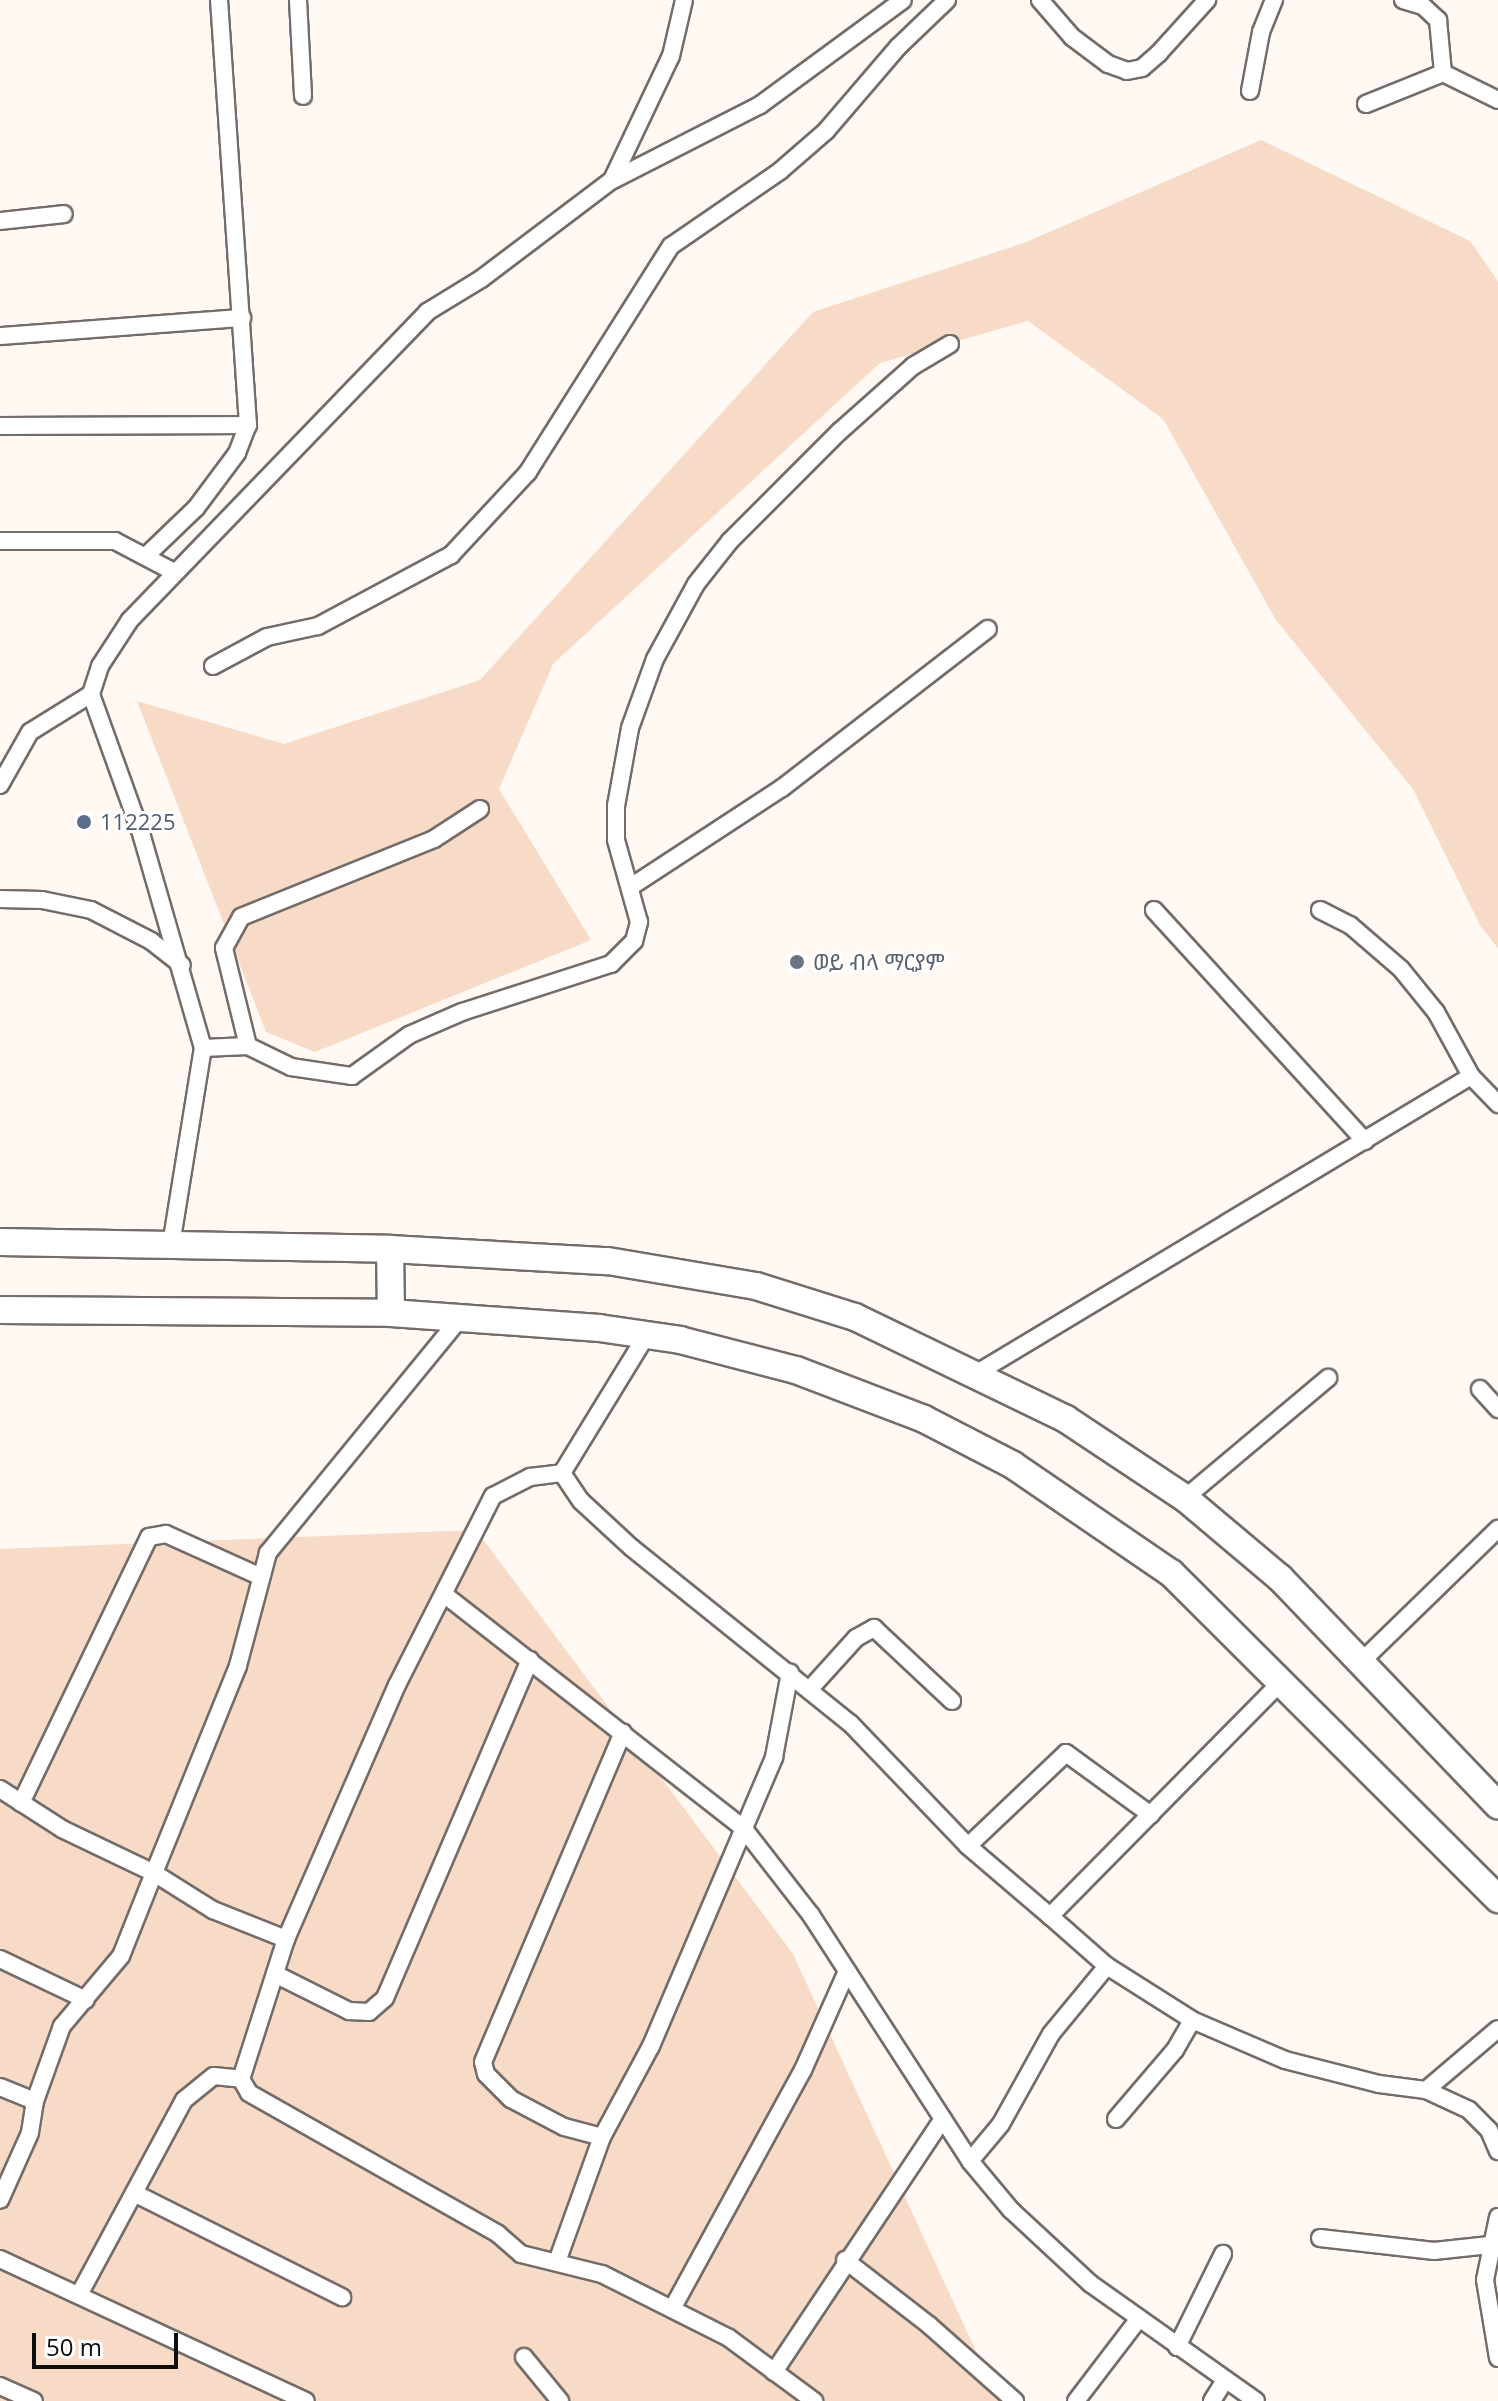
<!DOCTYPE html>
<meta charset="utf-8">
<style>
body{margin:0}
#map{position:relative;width:1498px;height:2401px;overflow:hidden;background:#fff8f3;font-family:"Open Sans","Noto Sans Ethiopic",sans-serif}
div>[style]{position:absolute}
.green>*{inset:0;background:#f8dbc7}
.roads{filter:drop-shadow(2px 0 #746c68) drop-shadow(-2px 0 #746c68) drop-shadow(0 2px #746c68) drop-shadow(0 -2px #746c68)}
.minor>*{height:16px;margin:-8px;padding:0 8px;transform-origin:8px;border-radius:8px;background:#fff}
.primary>*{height:26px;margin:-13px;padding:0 13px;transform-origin:13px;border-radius:13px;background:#fff}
.dots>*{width:22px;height:22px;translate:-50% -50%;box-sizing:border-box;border:4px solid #fff;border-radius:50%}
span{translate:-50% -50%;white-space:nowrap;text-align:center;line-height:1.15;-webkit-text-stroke:6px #fff;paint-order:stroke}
.service-label{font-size:22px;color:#4e5e75}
.left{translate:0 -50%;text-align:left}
.worship-label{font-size:22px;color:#5b616d}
.scale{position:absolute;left:32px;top:2333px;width:146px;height:36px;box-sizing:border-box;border:4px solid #100e0c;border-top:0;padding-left:10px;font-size:24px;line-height:28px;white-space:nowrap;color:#100e0c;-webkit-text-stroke:6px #fff;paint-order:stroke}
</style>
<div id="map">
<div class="green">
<div style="clip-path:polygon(1261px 140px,1470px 241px,1498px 281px,1498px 948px,1481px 927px,1413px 789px,1276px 620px,1163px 419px,1028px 321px,880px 363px,553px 664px,499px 789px,591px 940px,315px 1052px,266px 1032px,137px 701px,284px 744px,480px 680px,813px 312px,1024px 243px)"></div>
<div style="clip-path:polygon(476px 1530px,793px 1954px,999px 2401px,0 2401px,0 1549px)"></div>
</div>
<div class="roads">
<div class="minor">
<div style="left:298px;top:0;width:96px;rotate:87deg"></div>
<div style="left:1040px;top:0;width:49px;rotate:49.1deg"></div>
<div style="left:1072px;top:37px;width:45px;rotate:36.9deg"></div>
<div style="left:1108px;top:64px;width:20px;rotate:20deg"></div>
<div style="left:1127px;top:71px;width:15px;rotate:-11deg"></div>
<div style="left:1142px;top:68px;width:23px;rotate:-41deg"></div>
<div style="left:1159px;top:53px;width:72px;rotate:-47.8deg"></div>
<div style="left:1403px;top:0;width:21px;rotate:17deg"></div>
<div style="left:1423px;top:6px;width:21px;rotate:43deg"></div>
<div style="left:1438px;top:20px;width:53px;rotate:84.6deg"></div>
<div style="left:1443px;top:73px;width:61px;rotate:26.1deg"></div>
<div style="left:1250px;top:91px;width:60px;rotate:-79.4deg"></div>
<div style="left:1261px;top:32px;width:35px;rotate:-68deg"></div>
<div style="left:1366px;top:104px;width:83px;rotate:-21.9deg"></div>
<div style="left:613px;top:180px;width:165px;rotate:-27deg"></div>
<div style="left:760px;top:105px;width:177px;rotate:-36.3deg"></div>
<div style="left:0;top:221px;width:64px;rotate:-6.2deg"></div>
<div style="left:0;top:336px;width:243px;rotate:-4.3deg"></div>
<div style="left:0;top:426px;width:248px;rotate:-0.2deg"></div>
<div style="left:0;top:541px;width:115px"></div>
<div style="left:115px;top:541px;width:67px;rotate:27.7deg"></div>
<div style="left:148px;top:554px;width:66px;rotate:-43.8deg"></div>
<div style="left:196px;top:508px;width:69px;rotate:-53.3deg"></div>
<div style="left:237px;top:453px;width:30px;rotate:-69deg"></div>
<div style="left:248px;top:425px;width:426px;rotate:-93.9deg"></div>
<div style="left:213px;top:666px;width:61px;rotate:-28.2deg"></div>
<div style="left:267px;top:637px;width:52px;rotate:-12.2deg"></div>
<div style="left:318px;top:626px;width:151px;rotate:-28.1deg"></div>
<div style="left:451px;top:555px;width:113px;rotate:-47.1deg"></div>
<div style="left:528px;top:472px;width:267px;rotate:-57.7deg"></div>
<div style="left:671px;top:246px;width:132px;rotate:-34.5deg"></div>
<div style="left:780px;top:171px;width:61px;rotate:-41deg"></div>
<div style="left:826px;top:131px;width:111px;rotate:-49.4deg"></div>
<div style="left:898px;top:47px;width:68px;rotate:-43.8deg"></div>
<div style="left:0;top:785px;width:61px;rotate:-60.5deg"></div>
<div style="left:30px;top:732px;width:72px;rotate:-31.9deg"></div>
<div style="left:632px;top:886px;width:179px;rotate:-33.2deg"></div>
<div style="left:782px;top:788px;width:260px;rotate:-37.7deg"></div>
<div style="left:0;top:899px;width:42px;rotate:1.4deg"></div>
<div style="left:42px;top:900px;width:50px;rotate:11.5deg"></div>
<div style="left:91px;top:910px;width:68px;rotate:27.3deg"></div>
<div style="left:151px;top:941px;width:39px;rotate:38deg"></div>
<div style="left:1154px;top:910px;width:313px;rotate:47.6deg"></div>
<div style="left:1320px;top:910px;width:34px;rotate:27deg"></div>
<div style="left:1350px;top:925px;width:67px;rotate:40.8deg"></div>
<div style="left:1401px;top:969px;width:55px;rotate:50.9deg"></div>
<div style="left:1436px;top:1012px;width:73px;rotate:61.3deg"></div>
<div style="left:248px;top:1046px;width:101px;rotate:-103.8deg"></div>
<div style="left:224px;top:948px;width:35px;rotate:-61deg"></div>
<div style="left:241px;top:917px;width:208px;rotate:-22deg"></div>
<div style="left:434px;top:839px;width:55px;rotate:-33.1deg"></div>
<div style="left:203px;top:1048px;width:45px;rotate:-2.5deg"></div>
<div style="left:248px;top:1046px;width:48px;rotate:26deg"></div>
<div style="left:291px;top:1067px;width:62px;rotate:8.4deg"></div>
<div style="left:352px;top:1076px;width:70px;rotate:-35.7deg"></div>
<div style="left:409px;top:1035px;width:58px;rotate:-23.5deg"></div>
<div style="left:462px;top:1012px;width:157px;rotate:-17.9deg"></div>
<div style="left:611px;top:964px;width:33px;rotate:-45deg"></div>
<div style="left:634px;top:941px;width:20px;rotate:-75deg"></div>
<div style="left:639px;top:922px;width:85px;rotate:-105.7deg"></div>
<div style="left:616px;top:840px;width:34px;rotate:-90deg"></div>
<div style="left:616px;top:806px;width:79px;rotate:-79.8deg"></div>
<div style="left:630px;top:728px;width:73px;rotate:-70.1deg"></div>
<div style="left:655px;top:659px;width:85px;rotate:-61.3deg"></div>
<div style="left:696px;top:584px;width:55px;rotate:-51.7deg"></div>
<div style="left:730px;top:541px;width:154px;rotate:-45deg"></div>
<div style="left:839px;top:432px;width:99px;rotate:-41.7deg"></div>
<div style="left:913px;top:366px;width:43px;rotate:-30.7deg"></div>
<div style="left:171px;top:1245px;width:200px;rotate:-80.8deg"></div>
<div style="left:203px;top:1048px;width:221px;rotate:-106.1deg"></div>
<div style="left:142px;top:836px;width:151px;rotate:-109.8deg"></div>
<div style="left:91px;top:694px;width:29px;rotate:-72deg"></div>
<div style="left:100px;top:666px;width:55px;rotate:-56.9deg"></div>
<div style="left:130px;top:620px;width:428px;rotate:-46deg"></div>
<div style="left:427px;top:312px;width:63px;rotate:-31.4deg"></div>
<div style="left:481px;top:279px;width:164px;rotate:-37.1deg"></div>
<div style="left:612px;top:180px;width:137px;rotate:-64.6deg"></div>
<div style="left:671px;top:56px;width:57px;rotate:-76.9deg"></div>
<div style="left:461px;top:1317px;width:305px;rotate:129.3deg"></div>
<div style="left:268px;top:1553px;width:117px;rotate:104.9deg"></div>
<div style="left:238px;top:1666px;width:223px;rotate:112.1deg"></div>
<div style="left:154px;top:1873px;width:70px;rotate:32.1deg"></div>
<div style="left:213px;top:1910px;width:79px;rotate:21.7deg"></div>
<div style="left:286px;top:1939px;width:147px;rotate:107.8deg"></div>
<div style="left:241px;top:2079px;width:16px;rotate:60deg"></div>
<div style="left:249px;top:2093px;width:286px;rotate:29.5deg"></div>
<div style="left:498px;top:2234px;width:30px;rotate:41deg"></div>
<div style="left:521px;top:2254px;width:83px;rotate:13.9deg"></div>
<div style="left:602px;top:2274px;width:142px;rotate:26.7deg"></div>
<div style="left:729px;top:2338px;width:106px;rotate:36.5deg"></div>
<div style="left:977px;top:1373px;width:576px;rotate:-31.01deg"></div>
<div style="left:1471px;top:1076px;width:39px;rotate:46deg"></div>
<div style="left:1480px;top:1389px;width:27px;rotate:48deg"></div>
<div style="left:562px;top:1473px;width:34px;rotate:56deg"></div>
<div style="left:581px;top:1501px;width:69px;rotate:42.7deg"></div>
<div style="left:632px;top:1548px;width:280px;rotate:38.8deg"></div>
<div style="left:850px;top:1723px;width:170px;rotate:46.2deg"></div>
<div style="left:968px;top:1846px;width:108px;rotate:40.5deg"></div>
<div style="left:562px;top:1473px;width:161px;rotate:-58.5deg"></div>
<div style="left:1185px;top:1498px;width:187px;rotate:-40deg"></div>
<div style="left:445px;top:1595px;width:380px;rotate:38deg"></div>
<div style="left:744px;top:1829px;width:109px;rotate:52.1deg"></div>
<div style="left:811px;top:1915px;width:293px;rotate:57.1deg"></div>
<div style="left:1361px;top:1662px;width:191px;rotate:-44.2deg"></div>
<div style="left:1282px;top:1681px;width:330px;rotate:134.6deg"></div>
<div style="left:1050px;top:1916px;width:76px;rotate:41.3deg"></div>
<div style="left:1107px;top:1966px;width:101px;rotate:32.4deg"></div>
<div style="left:1192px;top:2020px;width:101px;rotate:23.3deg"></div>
<div style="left:1285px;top:2060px;width:97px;rotate:14.3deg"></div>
<div style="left:1379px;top:2084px;width:47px;rotate:7.3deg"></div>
<div style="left:1426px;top:2090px;width:47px;rotate:24.9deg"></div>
<div style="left:1469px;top:2110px;width:28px;rotate:45deg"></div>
<div style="left:1489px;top:2130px;width:23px;rotate:67deg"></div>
<div style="left:809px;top:1690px;width:70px;rotate:-47.9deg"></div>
<div style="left:856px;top:1638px;width:21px;rotate:-29deg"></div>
<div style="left:874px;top:1628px;width:107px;rotate:43.1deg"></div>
<div style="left:0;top:1789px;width:74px;rotate:32.8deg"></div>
<div style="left:62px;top:1829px;width:102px;rotate:25.6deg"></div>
<div style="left:154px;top:1873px;width:89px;rotate:111.7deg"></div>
<div style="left:121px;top:1956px;width:92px;rotate:130.1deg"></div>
<div style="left:62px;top:2026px;width:80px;rotate:109.8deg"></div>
<div style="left:35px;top:2101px;width:32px;rotate:99deg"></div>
<div style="left:30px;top:2133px;width:73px;rotate:114.1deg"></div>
<div style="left:21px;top:1803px;width:295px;rotate:-64.3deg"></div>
<div style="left:149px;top:1537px;width:17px;rotate:-10deg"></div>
<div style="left:166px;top:1534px;width:102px;rotate:24.3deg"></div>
<div style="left:968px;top:1846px;width:135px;rotate:-43.5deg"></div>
<div style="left:1066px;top:1753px;width:105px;rotate:36.1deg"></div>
<div style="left:286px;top:1939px;width:277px;rotate:-66.4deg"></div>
<div style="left:397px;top:1685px;width:212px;rotate:-63.1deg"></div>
<div style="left:493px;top:1496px;width:42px;rotate:-27.2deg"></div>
<div style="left:530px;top:1477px;width:32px;rotate:-7deg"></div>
<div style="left:0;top:1959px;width:95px;rotate:25.5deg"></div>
<div style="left:1107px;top:1966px;width:88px;rotate:129.5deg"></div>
<div style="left:1051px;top:2034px;width:103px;rotate:119.1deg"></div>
<div style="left:1001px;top:2124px;width:48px;rotate:130deg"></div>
<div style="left:970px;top:2161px;width:64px;rotate:50.1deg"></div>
<div style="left:1011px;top:2210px;width:109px;rotate:42.8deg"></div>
<div style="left:1091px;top:2284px;width:202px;rotate:35.3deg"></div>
<div style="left:275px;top:1974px;width:83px;rotate:26.6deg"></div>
<div style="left:349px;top:2011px;width:20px;rotate:3deg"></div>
<div style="left:369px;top:2012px;width:21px;rotate:-41deg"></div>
<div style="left:385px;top:1998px;width:368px;rotate:-66.8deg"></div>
<div style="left:0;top:2087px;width:38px;rotate:22deg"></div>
<div style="left:1426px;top:2090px;width:94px;rotate:-40.3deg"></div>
<div style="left:1116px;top:2119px;width:91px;rotate:-49.5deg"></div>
<div style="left:1175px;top:2050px;width:34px;rotate:-60deg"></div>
<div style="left:602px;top:2137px;width:39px;rotate:-165deg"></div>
<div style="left:564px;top:2127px;width:60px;rotate:-152.2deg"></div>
<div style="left:511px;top:2099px;width:35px;rotate:-135deg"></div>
<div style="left:486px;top:2074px;width:12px;rotate:-104deg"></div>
<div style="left:483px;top:2062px;width:358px;rotate:-67deg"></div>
<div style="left:134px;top:2193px;width:233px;rotate:26.6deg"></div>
<div style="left:1498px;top:2217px;width:64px;rotate:101.7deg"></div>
<div style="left:1485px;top:2280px;width:79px;rotate:80.5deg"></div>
<div style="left:1320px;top:2238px;width:115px;rotate:6.5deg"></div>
<div style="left:1434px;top:2251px;width:56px;rotate:-6.1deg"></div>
<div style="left:0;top:2259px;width:337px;rotate:24.9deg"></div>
<div style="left:558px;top:2259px;width:130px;rotate:-70.2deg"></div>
<div style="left:602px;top:2137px;width:103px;rotate:-61.7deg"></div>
<div style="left:651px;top:2046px;width:314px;rotate:-66.9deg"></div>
<div style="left:774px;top:1757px;width:86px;rotate:-79.3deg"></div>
<div style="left:845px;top:2260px;width:106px;rotate:37.7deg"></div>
<div style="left:929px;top:2325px;width:115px;rotate:41.5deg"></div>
<div style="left:80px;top:2293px;width:219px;rotate:-61.7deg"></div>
<div style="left:184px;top:2100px;width:38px;rotate:-39deg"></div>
<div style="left:214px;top:2076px;width:27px;rotate:6deg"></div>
<div style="left:672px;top:2309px;width:273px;rotate:-61.3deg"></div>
<div style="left:803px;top:2070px;width:108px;rotate:-66deg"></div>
<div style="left:1177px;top:2347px;width:104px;rotate:-63.7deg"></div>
<div style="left:524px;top:2357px;width:57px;rotate:50.7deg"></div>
<div style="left:774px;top:2372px;width:304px;rotate:-56.3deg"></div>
<div style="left:0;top:2386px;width:37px;rotate:24deg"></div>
<div style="left:1076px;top:2401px;width:102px;rotate:-52.6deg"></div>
<div style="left:1212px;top:2401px;width:25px;rotate:-58deg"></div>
</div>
<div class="primary">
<div style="left:0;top:1242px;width:390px;rotate:1deg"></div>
<div style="left:390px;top:1249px;width:218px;rotate:3.2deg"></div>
<div style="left:608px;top:1261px;width:150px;rotate:9.6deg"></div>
<div style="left:756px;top:1286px;width:104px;rotate:17.4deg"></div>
<div style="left:855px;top:1317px;width:234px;rotate:25.8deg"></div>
<div style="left:1066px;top:1419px;width:143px;rotate:33.6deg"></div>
<div style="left:1185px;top:1498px;width:124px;rotate:40.1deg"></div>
<div style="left:1280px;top:1578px;width:315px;rotate:46.2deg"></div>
<div style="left:390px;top:1249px;width:64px;rotate:89.1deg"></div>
<div style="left:0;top:1310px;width:391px;rotate:0.4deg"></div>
<div style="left:391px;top:1313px;width:209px;rotate:4.1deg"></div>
<div style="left:599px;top:1328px;width:82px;rotate:8.4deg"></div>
<div style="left:680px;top:1340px;width:120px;rotate:14.5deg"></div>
<div style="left:796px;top:1370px;width:137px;rotate:20.9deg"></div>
<div style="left:924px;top:1419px;width:100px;rotate:27.3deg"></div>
<div style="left:1013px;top:1465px;width:191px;rotate:34.4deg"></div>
<div style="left:1171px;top:1573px;width:462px;rotate:44.9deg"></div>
</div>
</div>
<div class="dots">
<div style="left:84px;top:822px;background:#5c6f8a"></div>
<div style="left:797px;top:962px;background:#6b7280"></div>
</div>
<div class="service-label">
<span class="left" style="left:100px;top:822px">112225</span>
</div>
<div class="worship-label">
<span class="left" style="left:813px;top:962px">ወይ ብላ ማርያም</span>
</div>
<div class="scale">50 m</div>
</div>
